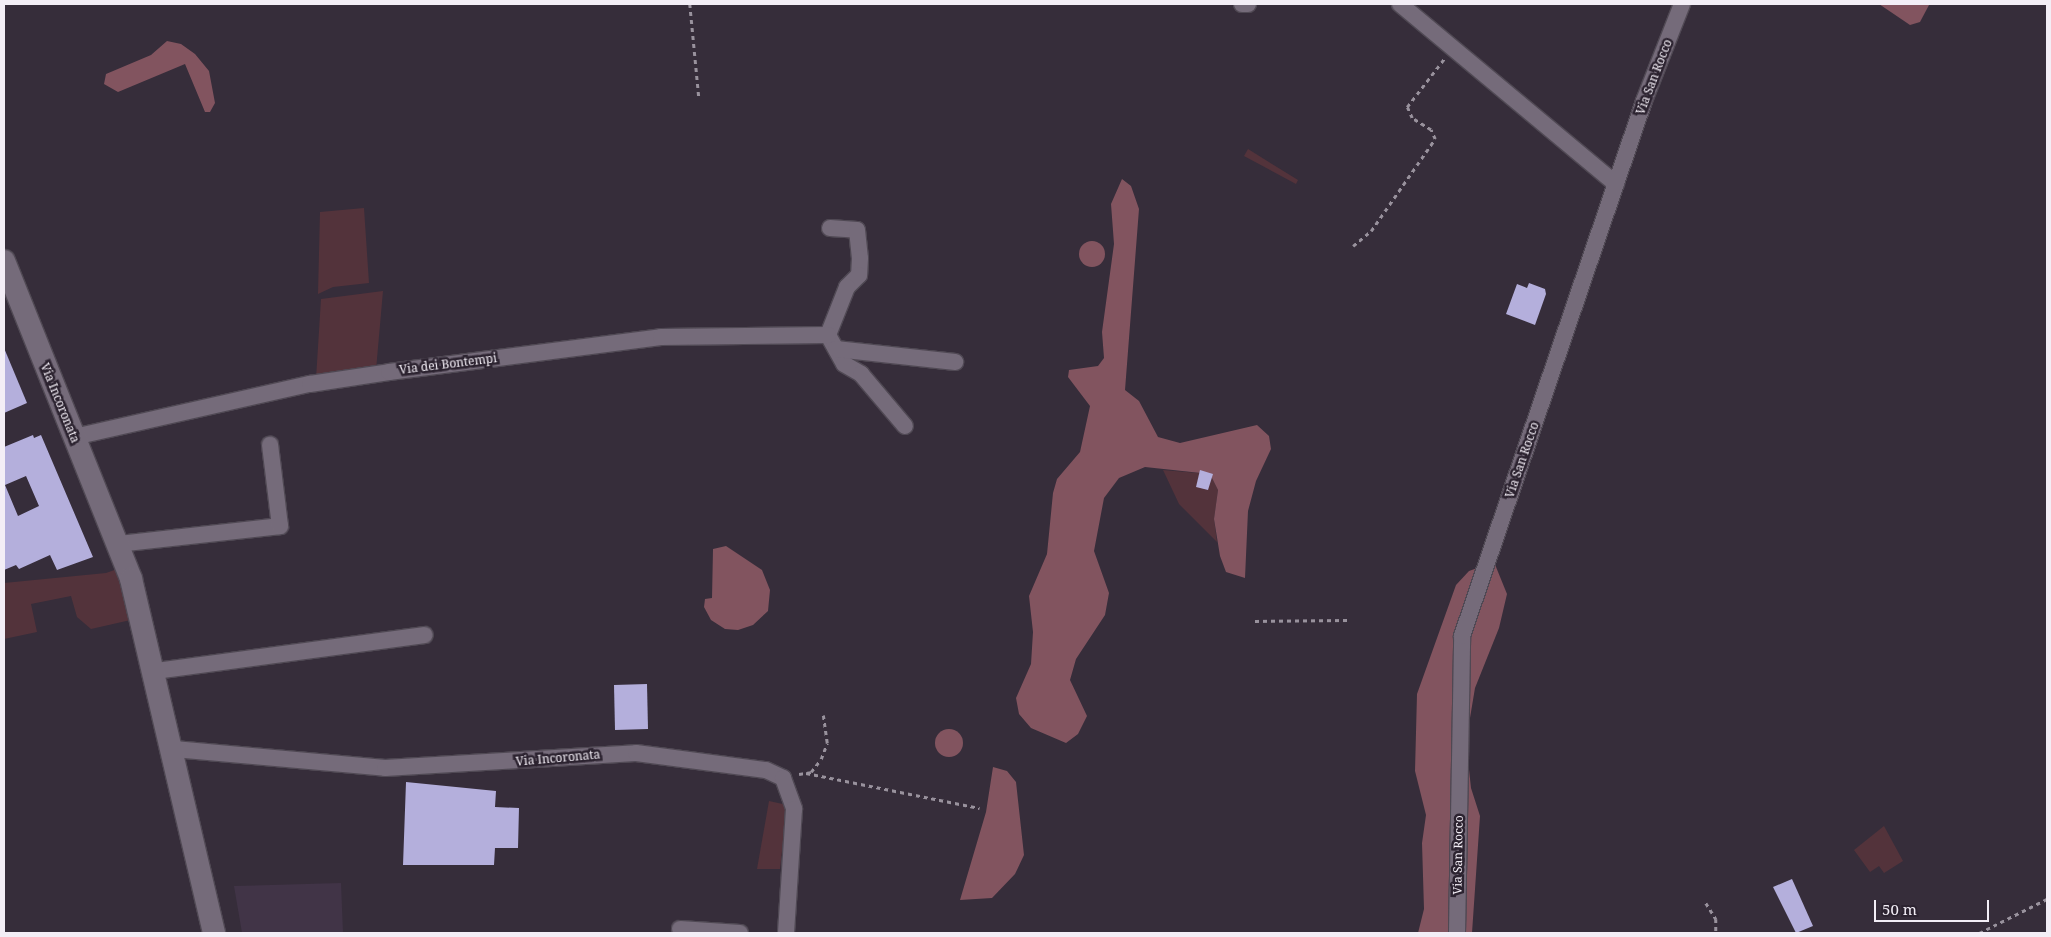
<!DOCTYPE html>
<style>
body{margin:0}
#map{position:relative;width:2051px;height:937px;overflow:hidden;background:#362d3a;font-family:"Noto Serif",serif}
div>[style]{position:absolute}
.built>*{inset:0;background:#413447}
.green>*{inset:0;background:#53333b}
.forest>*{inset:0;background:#82545f}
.round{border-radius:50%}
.building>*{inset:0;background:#b4afdc}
.path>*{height:2.5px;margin-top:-1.25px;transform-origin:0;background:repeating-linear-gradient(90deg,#99929d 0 4px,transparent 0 8px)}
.roads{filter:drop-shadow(1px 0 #504954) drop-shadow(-1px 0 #504954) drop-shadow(0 1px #504954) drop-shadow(0 -1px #504954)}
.street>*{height:16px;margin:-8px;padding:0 8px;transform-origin:8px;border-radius:8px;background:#756b7a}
.secondary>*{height:22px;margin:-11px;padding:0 11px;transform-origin:11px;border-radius:11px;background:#756b7a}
span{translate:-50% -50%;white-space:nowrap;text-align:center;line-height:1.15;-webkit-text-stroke:5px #2c2330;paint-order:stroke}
.street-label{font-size:12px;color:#f3eef6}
.frame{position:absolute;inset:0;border:5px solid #f3eef6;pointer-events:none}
.scale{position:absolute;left:1874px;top:900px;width:115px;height:22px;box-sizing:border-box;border:2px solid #f3eef6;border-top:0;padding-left:6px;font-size:15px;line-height:18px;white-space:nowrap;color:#f3eef6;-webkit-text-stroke:4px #2c2330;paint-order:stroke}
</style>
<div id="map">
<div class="built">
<div style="clip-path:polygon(341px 883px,343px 933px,242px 933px,234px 886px)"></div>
</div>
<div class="green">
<div style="clip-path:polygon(1248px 149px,1298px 180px,1296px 184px,1244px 156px)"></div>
<div style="clip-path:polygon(364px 208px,369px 283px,333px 287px,318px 294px,320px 212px)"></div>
<div style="clip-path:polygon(383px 291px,376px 370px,316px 379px,321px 299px)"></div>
<div style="clip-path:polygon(1163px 470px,1210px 474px,1218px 490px,1214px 519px,1217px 542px,1179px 504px)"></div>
<div style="clip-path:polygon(120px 568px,135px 619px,91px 629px,77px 617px,71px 596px,31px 604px,37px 632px,4px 639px,4px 583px,106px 573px)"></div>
<div style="clip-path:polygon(769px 801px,787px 805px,780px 869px,757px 869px)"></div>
<div style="clip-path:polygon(1884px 826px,1903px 861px,1884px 873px,1879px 866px,1870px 872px,1854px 850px)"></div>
</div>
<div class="forest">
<div style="clip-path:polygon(1879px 4px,1928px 4px,1929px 5px,1920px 22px,1910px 25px)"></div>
<div style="clip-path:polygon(167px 41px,181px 44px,195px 54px,209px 71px,215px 103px,210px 112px,205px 112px,185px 64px,118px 92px,104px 84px,106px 74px,151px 55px)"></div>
<div style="clip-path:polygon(1122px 179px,1131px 186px,1139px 209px,1125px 390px,1139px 401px,1158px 437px,1180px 443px,1257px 425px,1269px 436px,1271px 449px,1256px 481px,1248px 511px,1245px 578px,1226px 572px,1220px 556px,1214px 519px,1218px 490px,1210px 474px,1145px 467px,1119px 478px,1104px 498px,1094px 551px,1109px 593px,1105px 615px,1076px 659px,1070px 680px,1087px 716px,1078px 734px,1066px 743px,1031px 728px,1019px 714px,1016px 698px,1031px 664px,1033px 632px,1029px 596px,1047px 554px,1053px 493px,1057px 479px,1080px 452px,1090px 406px,1068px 377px,1069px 370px,1098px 366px,1104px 358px,1102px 332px,1114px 244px,1111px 204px)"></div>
<div class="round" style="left:1079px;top:241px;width:26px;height:26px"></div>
<div style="clip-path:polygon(726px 546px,762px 570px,770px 590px,768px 611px,753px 625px,738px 630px,725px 629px,711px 620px,704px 607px,705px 599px,712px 598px,713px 549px)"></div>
<div style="clip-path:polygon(1494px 562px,1507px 594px,1499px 628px,1475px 688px,1466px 742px,1471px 788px,1480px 816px,1472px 933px,1418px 933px,1424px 909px,1422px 843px,1426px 815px,1415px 771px,1417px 694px,1456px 585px,1469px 571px)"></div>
<div class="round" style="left:935px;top:729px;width:28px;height:28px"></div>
<div style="clip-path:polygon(993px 767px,1007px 771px,1016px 782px,1024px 855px,1015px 874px,992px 898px,960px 900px,986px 812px)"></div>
</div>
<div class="building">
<div style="clip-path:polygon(1529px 283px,1545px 289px,1546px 294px,1535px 325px,1506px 314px,1517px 284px,1527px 288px)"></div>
<div style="clip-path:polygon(4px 348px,27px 403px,4px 413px)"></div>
<div style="clip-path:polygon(evenodd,33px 435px,34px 438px,41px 435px,93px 557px,57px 570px,50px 555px,19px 569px,16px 565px,4px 570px,4px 447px,33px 435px,26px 476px,39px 506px,18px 516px,5px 485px,26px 476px)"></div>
<div style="clip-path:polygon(1200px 470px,1213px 474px,1208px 490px,1196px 487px)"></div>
<div style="clip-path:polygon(647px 684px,648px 729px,615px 730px,614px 685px)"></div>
<div style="clip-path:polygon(406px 782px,496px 791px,495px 807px,519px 808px,518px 848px,495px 848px,494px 865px,403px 865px)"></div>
<div style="clip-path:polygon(1792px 879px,1813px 926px,1796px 933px,1773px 887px)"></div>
</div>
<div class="path">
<div style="left:690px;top:4px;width:94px;rotate:84.5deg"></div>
<div style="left:1353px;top:246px;width:23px;rotate:-40deg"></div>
<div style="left:1371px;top:231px;width:112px;rotate:-55.2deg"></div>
<div style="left:1435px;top:139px;width:10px;rotate:-114deg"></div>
<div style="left:1431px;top:130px;width:22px;rotate:-148deg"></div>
<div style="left:1412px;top:118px;width:12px;rotate:-114deg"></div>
<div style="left:1407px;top:107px;width:61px;rotate:-52.4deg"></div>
<div style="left:1255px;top:621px;width:94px;rotate:-0.6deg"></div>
<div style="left:806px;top:773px;width:177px;rotate:11.4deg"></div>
<div style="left:799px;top:774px;width:12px;rotate:-9deg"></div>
<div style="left:811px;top:772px;width:16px;rotate:-52deg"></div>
<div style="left:821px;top:759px;width:17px;rotate:-69deg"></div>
<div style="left:827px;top:743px;width:28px;rotate:-98deg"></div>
<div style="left:1706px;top:903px;width:19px;rotate:58deg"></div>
<div style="left:1716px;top:919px;width:14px;rotate:90deg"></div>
<div style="left:1979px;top:933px;width:76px;rotate:-26.6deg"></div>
</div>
<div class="roads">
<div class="street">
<div style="left:1242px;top:4px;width:6px"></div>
<div style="left:1400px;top:4px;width:281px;rotate:39.8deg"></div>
<div style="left:830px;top:228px;width:27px;rotate:4deg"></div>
<div style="left:857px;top:230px;width:28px;rotate:84deg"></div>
<div style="left:860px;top:258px;width:17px;rotate:93deg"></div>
<div style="left:859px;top:275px;width:17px;rotate:135deg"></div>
<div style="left:847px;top:287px;width:52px;rotate:111.6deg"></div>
<div style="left:828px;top:335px;width:33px;rotate:61deg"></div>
<div style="left:844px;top:364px;width:20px;rotate:30deg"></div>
<div style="left:861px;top:374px;width:68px;rotate:49.8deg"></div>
<div style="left:836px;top:349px;width:120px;rotate:6.2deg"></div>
<div style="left:74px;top:437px;width:242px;rotate:-12.7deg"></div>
<div style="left:310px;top:384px;width:80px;rotate:-8.6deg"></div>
<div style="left:389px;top:372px;width:274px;rotate:-7.3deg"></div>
<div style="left:661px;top:337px;width:167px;rotate:-0.7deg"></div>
<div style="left:118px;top:544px;width:163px;rotate:-6.3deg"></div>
<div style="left:280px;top:526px;width:82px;rotate:-97deg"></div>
<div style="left:155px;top:671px;width:272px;rotate:-7.6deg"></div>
<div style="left:174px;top:749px;width:212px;rotate:5.1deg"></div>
<div style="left:385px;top:768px;width:251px;rotate:-3.4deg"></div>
<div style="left:636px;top:753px;width:131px;rotate:7.5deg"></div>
<div style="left:766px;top:770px;width:19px;rotate:25deg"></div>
<div style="left:783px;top:778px;width:33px;rotate:70deg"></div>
<div style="left:794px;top:809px;width:124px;rotate:93.7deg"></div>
<div style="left:680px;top:929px;width:60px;rotate:3.8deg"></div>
<div style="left:1457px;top:933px;width:297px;rotate:-89deg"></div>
<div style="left:1462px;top:636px;width:565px;rotate:-71.21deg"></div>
<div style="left:1644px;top:101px;width:104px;rotate:-68.6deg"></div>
</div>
<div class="secondary">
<div style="left:4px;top:261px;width:342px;rotate:68.2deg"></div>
<div style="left:131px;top:579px;width:364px;rotate:76.8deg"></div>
</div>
</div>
<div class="street-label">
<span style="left:1654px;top:77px;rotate:-69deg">Via San Rocco</span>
<span style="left:448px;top:364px;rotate:-7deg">Via dei Bontempi</span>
<span style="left:60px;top:403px;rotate:68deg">Via Incoronata</span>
<span style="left:1522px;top:460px;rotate:-71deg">Via San Rocco</span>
<span style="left:558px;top:758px;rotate:-5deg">Via Incoronata</span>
<span style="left:1458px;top:855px;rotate:-89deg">Via San Rocco</span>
</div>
<div class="frame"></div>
<div class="scale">50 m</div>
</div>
